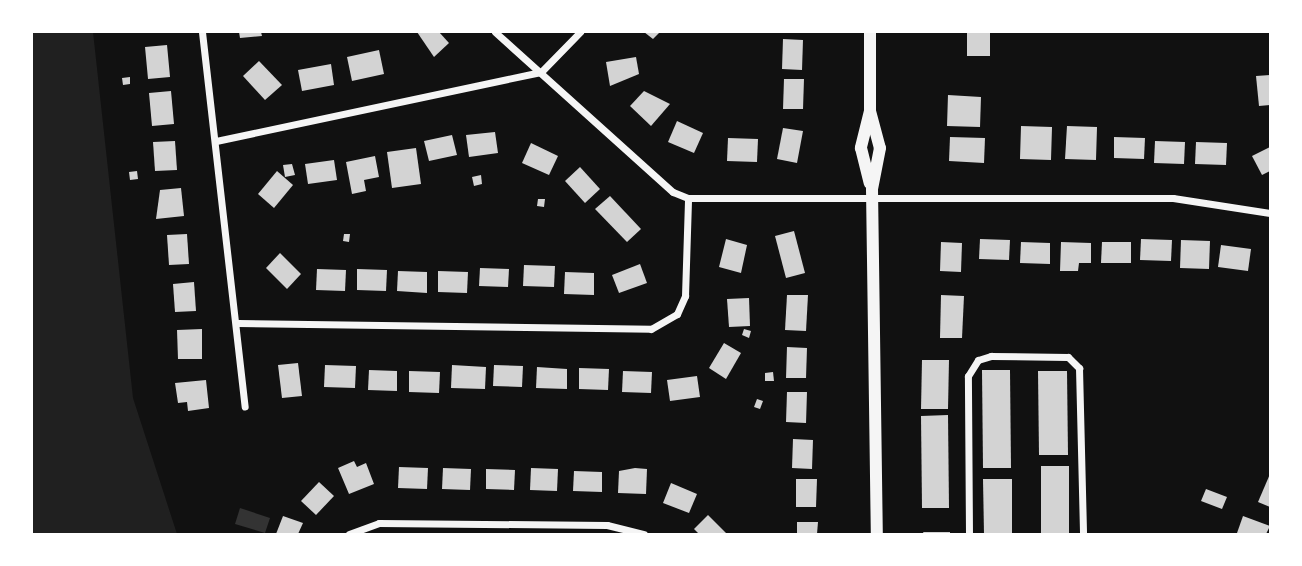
<!DOCTYPE html>
<style>
body{margin:0}
#map{position:relative;width:1302px;height:566px;overflow:hidden;background:#111;font-family:Figtree,sans-serif}
div>[style]{position:absolute}
.green>*{inset:0;background:#202020}
.water>*{inset:0;background:#333}
.building>*{inset:0;background:#d3d3d3}
.minor>*{height:7px;margin:-3.5px;padding:0 3.5px;transform-origin:3.5px;border-radius:3.5px;background:#f5f5f5}
.primary>*{height:12px;margin:-6px;padding:0 6px;transform-origin:6px;border-radius:6px;background:#f5f5f5}
span{translate:-50% -50%;white-space:nowrap;text-align:center;line-height:1.15;-webkit-text-stroke:7px #fff;paint-order:stroke}
.frame{position:absolute;inset:0;border:33px solid #fff;pointer-events:none}
</style>
<div id="map">
<div class="green">
<div style="clip-path:polygon(32px 32px,93px 32px,133px 398px,177px 534px,32px 534px)"></div>
</div>
<div class="water">
<div style="clip-path:polygon(240px 508px,270px 518px,265px 533px,235px 524px)"></div>
</div>
<div class="building">
<div style="clip-path:polygon(239px 32px,261px 32px,262px 36px,240px 38px)"></div>
<div style="clip-path:polygon(417px 32px,439px 32px,449px 43px,434px 57px)"></div>
<div style="clip-path:polygon(644px 32px,660px 32px,653px 39px)"></div>
<div style="clip-path:polygon(967px 32px,990px 32px,990px 56px,967px 56px)"></div>
<div style="clip-path:polygon(783px 39px,803px 40px,802px 70px,782px 69px)"></div>
<div style="clip-path:polygon(167px 45px,170px 77px,148px 79px,145px 47px)"></div>
<div style="clip-path:polygon(379px 50px,384px 74px,352px 81px,347px 57px)"></div>
<div style="clip-path:polygon(636px 57px,639px 74px,610px 86px,606px 62px)"></div>
<div style="clip-path:polygon(259px 61px,282px 85px,265px 100px,243px 76px)"></div>
<div style="clip-path:polygon(331px 64px,334px 85px,302px 91px,298px 70px)"></div>
<div style="clip-path:polygon(1270px 75px,1270px 105px,1259px 106px,1256px 76px)"></div>
<div style="clip-path:polygon(130px 77px,130px 84px,123px 85px,122px 78px)"></div>
<div style="clip-path:polygon(784px 79px,804px 79px,803px 109px,783px 109px)"></div>
<div style="clip-path:polygon(171px 91px,174px 124px,152px 126px,149px 93px)"></div>
<div style="clip-path:polygon(644px 91px,670px 104px,651px 126px,630px 106px)"></div>
<div style="clip-path:polygon(948px 95px,981px 97px,980px 127px,947px 126px)"></div>
<div style="clip-path:polygon(677px 121px,703px 133px,694px 153px,668px 142px)"></div>
<div style="clip-path:polygon(1021px 126px,1052px 127px,1051px 160px,1020px 159px)"></div>
<div style="clip-path:polygon(1067px 126px,1097px 127px,1096px 160px,1065px 159px)"></div>
<div style="clip-path:polygon(783px 128px,803px 131px,797px 163px,777px 159px)"></div>
<div style="clip-path:polygon(495px 132px,498px 153px,469px 157px,466px 135px)"></div>
<div style="clip-path:polygon(452px 135px,457px 155px,429px 161px,424px 141px)"></div>
<div style="clip-path:polygon(950px 137px,985px 138px,984px 163px,949px 161px)"></div>
<div style="clip-path:polygon(1114px 137px,1145px 138px,1144px 159px,1114px 158px)"></div>
<div style="clip-path:polygon(728px 138px,758px 139px,757px 162px,727px 161px)"></div>
<div style="clip-path:polygon(175px 141px,177px 170px,155px 171px,153px 142px)"></div>
<div style="clip-path:polygon(1155px 141px,1185px 142px,1184px 164px,1154px 163px)"></div>
<div style="clip-path:polygon(1196px 142px,1227px 143px,1226px 165px,1195px 164px)"></div>
<div style="clip-path:polygon(531px 143px,558px 156px,549px 175px,522px 163px)"></div>
<div style="clip-path:polygon(1270px 147px,1270px 171px,1262px 175px,1252px 156px)"></div>
<div style="clip-path:polygon(416px 148px,421px 184px,392px 188px,387px 152px)"></div>
<div style="clip-path:polygon(375px 156px,379px 177px,364px 180px,366px 191px,352px 194px,346px 162px)"></div>
<div style="clip-path:polygon(334px 160px,337px 180px,308px 184px,305px 164px)"></div>
<div style="clip-path:polygon(292px 164px,295px 175px,285px 177px,283px 165px)"></div>
<div style="clip-path:polygon(580px 167px,600px 189px,585px 203px,565px 181px)"></div>
<div style="clip-path:polygon(137px 171px,138px 179px,130px 180px,129px 172px)"></div>
<div style="clip-path:polygon(277px 171px,293px 185px,274px 208px,258px 194px)"></div>
<div style="clip-path:polygon(481px 175px,482px 184px,474px 186px,472px 177px)"></div>
<div style="clip-path:polygon(181px 188px,184px 216px,156px 219px,160px 190px)"></div>
<div style="clip-path:polygon(610px 196px,641px 229px,627px 242px,595px 209px)"></div>
<div style="clip-path:polygon(538px 199px,545px 199px,544px 207px,537px 206px)"></div>
<div style="clip-path:polygon(794px 231px,805px 273px,786px 278px,775px 236px)"></div>
<div style="clip-path:polygon(187px 234px,189px 264px,169px 265px,167px 235px)"></div>
<div style="clip-path:polygon(344px 234px,350px 234px,349px 242px,343px 241px)"></div>
<div style="clip-path:polygon(726px 239px,747px 245px,741px 273px,719px 267px)"></div>
<div style="clip-path:polygon(980px 239px,1010px 240px,1009px 260px,979px 259px)"></div>
<div style="clip-path:polygon(1141px 239px,1172px 240px,1171px 261px,1140px 260px)"></div>
<div style="clip-path:polygon(1181px 240px,1210px 241px,1209px 269px,1180px 268px)"></div>
<div style="clip-path:polygon(941px 242px,962px 243px,961px 272px,940px 271px)"></div>
<div style="clip-path:polygon(1021px 242px,1050px 243px,1050px 264px,1020px 263px)"></div>
<div style="clip-path:polygon(1061px 242px,1091px 243px,1091px 263px,1079px 263px,1078px 271px,1060px 271px)"></div>
<div style="clip-path:polygon(1102px 242px,1131px 242px,1131px 263px,1101px 263px)"></div>
<div style="clip-path:polygon(1221px 245px,1251px 249px,1248px 271px,1218px 267px)"></div>
<div style="clip-path:polygon(280px 253px,301px 274px,287px 289px,266px 268px)"></div>
<div style="clip-path:polygon(640px 264px,647px 283px,619px 293px,612px 275px)"></div>
<div style="clip-path:polygon(524px 265px,555px 266px,554px 287px,523px 286px)"></div>
<div style="clip-path:polygon(480px 268px,509px 269px,508px 287px,479px 286px)"></div>
<div style="clip-path:polygon(317px 269px,346px 270px,345px 291px,316px 290px)"></div>
<div style="clip-path:polygon(357px 269px,387px 270px,386px 291px,357px 290px)"></div>
<div style="clip-path:polygon(398px 271px,427px 272px,427px 293px,397px 291px)"></div>
<div style="clip-path:polygon(438px 271px,468px 272px,467px 293px,438px 292px)"></div>
<div style="clip-path:polygon(565px 272px,594px 273px,594px 295px,564px 294px)"></div>
<div style="clip-path:polygon(194px 282px,196px 311px,175px 312px,173px 284px)"></div>
<div style="clip-path:polygon(787px 295px,808px 295px,806px 331px,785px 330px)"></div>
<div style="clip-path:polygon(941px 295px,964px 296px,962px 338px,940px 338px)"></div>
<div style="clip-path:polygon(749px 298px,750px 326px,729px 327px,727px 299px)"></div>
<div style="clip-path:polygon(202px 329px,202px 359px,178px 359px,177px 330px)"></div>
<div style="clip-path:polygon(744px 329px,751px 331px,749px 338px,742px 335px)"></div>
<div style="clip-path:polygon(724px 343px,741px 353px,726px 379px,709px 368px)"></div>
<div style="clip-path:polygon(787px 347px,807px 348px,806px 378px,786px 378px)"></div>
<div style="clip-path:polygon(922px 360px,949px 360px,948px 409px,921px 409px)"></div>
<div style="clip-path:polygon(298px 363px,302px 396px,282px 398px,278px 365px)"></div>
<div style="clip-path:polygon(325px 365px,356px 366px,355px 388px,324px 387px)"></div>
<div style="clip-path:polygon(452px 365px,486px 367px,485px 389px,451px 388px)"></div>
<div style="clip-path:polygon(494px 365px,523px 366px,522px 387px,493px 386px)"></div>
<div style="clip-path:polygon(537px 367px,567px 369px,567px 389px,536px 388px)"></div>
<div style="clip-path:polygon(579px 368px,609px 369px,608px 390px,579px 389px)"></div>
<div style="clip-path:polygon(369px 370px,397px 371px,397px 391px,368px 390px)"></div>
<div style="clip-path:polygon(982px 370px,1010px 370px,1011px 468px,983px 468px)"></div>
<div style="clip-path:polygon(409px 371px,440px 372px,439px 393px,409px 392px)"></div>
<div style="clip-path:polygon(623px 371px,652px 372px,651px 393px,622px 392px)"></div>
<div style="clip-path:polygon(1038px 371px,1067px 371px,1068px 455px,1039px 455px)"></div>
<div style="clip-path:polygon(773px 372px,774px 381px,765px 381px,765px 373px)"></div>
<div style="clip-path:polygon(697px 376px,700px 397px,670px 401px,667px 380px)"></div>
<div style="clip-path:polygon(206px 380px,209px 408px,188px 411px,187px 402px,178px 403px,175px 383px)"></div>
<div style="clip-path:polygon(787px 392px,807px 392px,806px 423px,786px 422px)"></div>
<div style="clip-path:polygon(757px 399px,763px 401px,760px 409px,754px 407px)"></div>
<div style="clip-path:polygon(948px 415px,949px 508px,922px 508px,921px 416px)"></div>
<div style="clip-path:polygon(793px 439px,813px 440px,812px 469px,792px 468px)"></div>
<div style="clip-path:polygon(354px 461px,357px 467px,366px 463px,374px 484px,349px 494px,338px 468px)"></div>
<div style="clip-path:polygon(1041px 466px,1069px 466px,1069px 534px,1041px 534px)"></div>
<div style="clip-path:polygon(399px 467px,428px 468px,427px 489px,398px 488px)"></div>
<div style="clip-path:polygon(443px 468px,471px 469px,470px 490px,442px 489px)"></div>
<div style="clip-path:polygon(531px 468px,558px 469px,557px 491px,530px 490px)"></div>
<div style="clip-path:polygon(635px 468px,647px 469px,646px 494px,618px 493px,619px 471px)"></div>
<div style="clip-path:polygon(486px 469px,515px 470px,514px 490px,486px 489px)"></div>
<div style="clip-path:polygon(574px 471px,602px 472px,602px 492px,573px 491px)"></div>
<div style="clip-path:polygon(1270px 474px,1270px 507px,1258px 502px)"></div>
<div style="clip-path:polygon(796px 479px,817px 479px,816px 507px,796px 507px)"></div>
<div style="clip-path:polygon(983px 479px,1012px 479px,1012px 534px,984px 534px)"></div>
<div style="clip-path:polygon(319px 482px,334px 496px,316px 515px,301px 501px)"></div>
<div style="clip-path:polygon(671px 483px,697px 494px,689px 513px,663px 503px)"></div>
<div style="clip-path:polygon(1206px 489px,1227px 497px,1222px 509px,1201px 501px)"></div>
<div style="clip-path:polygon(708px 515px,727px 534px,699px 534px,694px 529px)"></div>
<div style="clip-path:polygon(283px 516px,303px 523px,298px 534px,276px 534px)"></div>
<div style="clip-path:polygon(1243px 516px,1270px 526px,1266px 534px,1237px 533px)"></div>
<div style="clip-path:polygon(797px 522px,818px 522px,817px 534px,797px 534px)"></div>
<div style="clip-path:polygon(923px 532px,950px 532px,950px 534px,924px 534px)"></div>
</div>
<div class="minor">
<div style="left:202px;top:32px;width:377px;rotate:83.5deg"></div>
<div style="left:495px;top:32px;width:239px;rotate:42deg"></div>
<div style="left:673px;top:192px;width:16px;rotate:22deg"></div>
<div style="left:688px;top:198px;width:485px"></div>
<div style="left:1173px;top:198px;width:98px;rotate:8.8deg"></div>
<div style="left:216px;top:141px;width:332px;rotate:-12deg"></div>
<div style="left:541px;top:72px;width:56px;rotate:-45.7deg"></div>
<div style="left:238px;top:323px;width:413px;rotate:0.8deg"></div>
<div style="left:651px;top:329px;width:30px;rotate:-30deg"></div>
<div style="left:677px;top:314px;width:20px;rotate:-66deg"></div>
<div style="left:685px;top:296px;width:98px;rotate:-88.2deg"></div>
<div style="left:349px;top:534px;width:32px;rotate:-20deg"></div>
<div style="left:379px;top:523px;width:228px;rotate:0.5deg"></div>
<div style="left:607px;top:525px;width:38px;rotate:14deg"></div>
<div style="left:969px;top:534px;width:158px;rotate:-90.4deg"></div>
<div style="left:968px;top:376px;width:19px;rotate:-58deg"></div>
<div style="left:978px;top:360px;width:14px;rotate:-17deg"></div>
<div style="left:991px;top:356px;width:77px;rotate:0.7deg"></div>
<div style="left:1068px;top:357px;width:16px;rotate:45deg"></div>
<div style="left:1079px;top:368px;width:166px;rotate:88.6deg"></div>
</div>
<div class="primary">
<div style="left:870px;top:32px;width:79px;rotate:90deg"></div>
<div style="left:870px;top:111px;width:38px;rotate:104deg"></div>
<div style="left:861px;top:148px;width:36px;rotate:76deg"></div>
<div style="left:870px;top:111px;width:38px;rotate:75deg"></div>
<div style="left:880px;top:148px;width:42px;rotate:101deg"></div>
<div style="left:872px;top:189px;width:345px;rotate:89.2deg"></div>
</div>
<div class="frame"></div>
</div>
